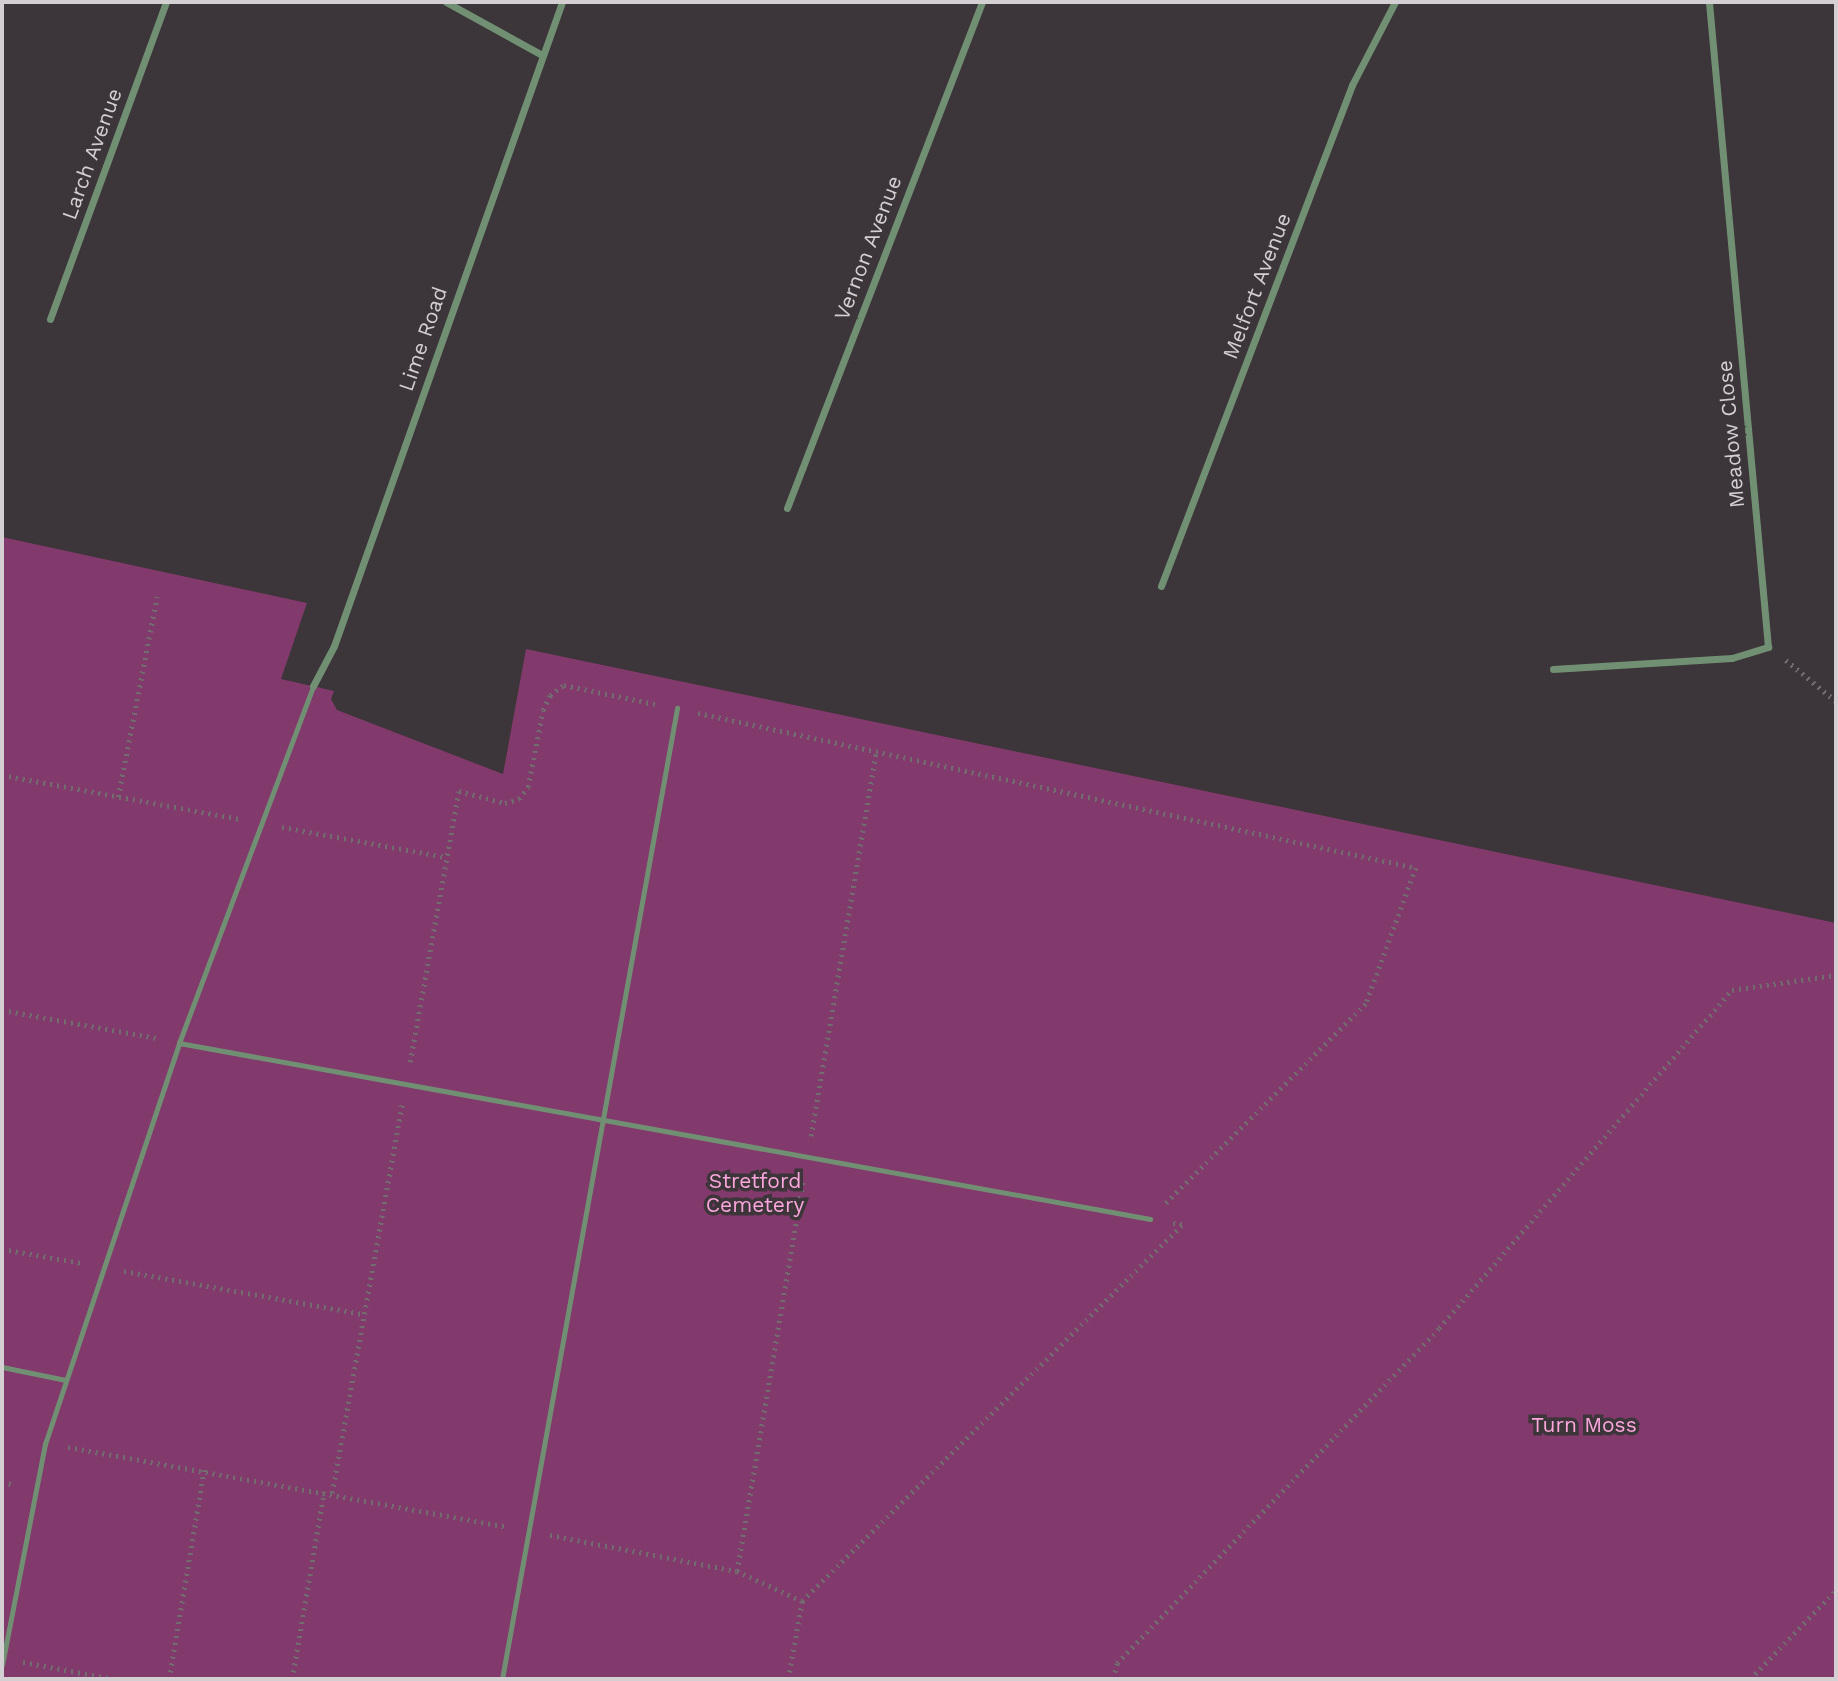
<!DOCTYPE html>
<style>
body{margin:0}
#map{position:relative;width:1838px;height:1681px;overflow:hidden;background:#3c3539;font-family:"Work Sans",sans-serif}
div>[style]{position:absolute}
.green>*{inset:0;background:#82396b}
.path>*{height:4.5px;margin-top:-2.25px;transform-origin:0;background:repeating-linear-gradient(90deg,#726b6f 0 2px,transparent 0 7px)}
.service>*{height:5px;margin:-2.5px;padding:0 2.5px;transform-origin:2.5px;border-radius:2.5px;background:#719073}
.minor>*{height:7px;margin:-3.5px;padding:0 3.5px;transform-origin:3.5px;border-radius:3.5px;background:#719073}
span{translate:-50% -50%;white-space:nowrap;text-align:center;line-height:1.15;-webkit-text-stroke:7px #3c3539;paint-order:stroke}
.street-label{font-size:21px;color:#d4cfd2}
.park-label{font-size:21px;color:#fea6de}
.frame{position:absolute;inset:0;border:4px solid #d4cfd2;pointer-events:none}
</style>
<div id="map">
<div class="green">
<div style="clip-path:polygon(2px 537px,307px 603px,281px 679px,334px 691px,331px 699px,337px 710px,503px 774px,526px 649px,1836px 923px,1836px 1679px,2px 1679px)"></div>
</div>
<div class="path">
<div style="left:1786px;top:660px;width:65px;rotate:39.4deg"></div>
<div style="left:698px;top:713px;width:735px;rotate:12.18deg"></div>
<div style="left:1416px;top:868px;width:145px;rotate:110.2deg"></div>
<div style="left:1366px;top:1004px;width:284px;rotate:135.1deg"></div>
<div style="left:2px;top:775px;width:241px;rotate:10.5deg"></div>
<div style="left:118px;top:797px;width:204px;rotate:-79deg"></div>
<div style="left:282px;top:827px;width:167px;rotate:10.4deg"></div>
<div style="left:2px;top:1010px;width:157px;rotate:10.3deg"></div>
<div style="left:410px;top:1062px;width:275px;rotate:-79.8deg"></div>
<div style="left:459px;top:791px;width:48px;rotate:14.6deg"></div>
<div style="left:505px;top:803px;width:15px;rotate:-16deg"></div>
<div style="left:519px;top:799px;width:15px;rotate:-53deg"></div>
<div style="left:528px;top:787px;width:78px;rotate:-79deg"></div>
<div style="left:543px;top:710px;width:17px;rotate:-65deg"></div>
<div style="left:550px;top:695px;width:17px;rotate:-36deg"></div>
<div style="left:564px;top:685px;width:93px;rotate:11.8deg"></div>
<div style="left:811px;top:1136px;width:391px;rotate:-80.4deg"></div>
<div style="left:2px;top:1249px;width:80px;rotate:10deg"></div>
<div style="left:124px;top:1271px;width:244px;rotate:10.2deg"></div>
<div style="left:68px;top:1447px;width:446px;rotate:10.3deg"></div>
<div style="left:2px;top:1482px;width:13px;rotate:13deg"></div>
<div style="left:332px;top:1493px;width:394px;rotate:-79.8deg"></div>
<div style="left:550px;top:1535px;width:190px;rotate:10.9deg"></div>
<div style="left:737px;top:1571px;width:72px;rotate:24.8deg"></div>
<div style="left:737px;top:1571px;width:398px;rotate:-80.4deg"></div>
<div style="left:23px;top:1662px;width:92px;rotate:10.7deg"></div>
<div style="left:169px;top:1679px;width:213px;rotate:-80.5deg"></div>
<div style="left:292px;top:1679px;width:190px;rotate:-80.3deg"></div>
<div style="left:788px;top:1679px;width:79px;rotate:-79.8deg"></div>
<div style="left:802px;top:1601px;width:535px;rotate:-44.7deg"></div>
<div style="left:1182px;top:1225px;width:10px;rotate:-169deg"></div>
<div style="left:1113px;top:1679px;width:16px;rotate:-76deg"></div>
<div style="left:1117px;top:1663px;width:465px;rotate:-46.1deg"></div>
<div style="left:1439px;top:1328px;width:447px;rotate:-49.1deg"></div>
<div style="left:1732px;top:990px;width:105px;rotate:-8.2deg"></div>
<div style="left:1750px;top:1679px;width:124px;rotate:-46deg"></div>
</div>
<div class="service">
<div style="left:179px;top:1043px;width:987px;rotate:10.27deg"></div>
<div style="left:2px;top:1367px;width:65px;rotate:11.5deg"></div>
<div style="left:2px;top:1665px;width:225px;rotate:-79deg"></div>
<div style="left:45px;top:1444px;width:423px;rotate:-71.5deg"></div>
<div style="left:179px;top:1043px;width:381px;rotate:-69.4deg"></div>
<div style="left:502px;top:1679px;width:987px;rotate:-79.78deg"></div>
</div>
<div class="minor">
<div style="left:446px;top:2px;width:110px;rotate:28.9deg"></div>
<div style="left:50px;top:319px;width:338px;rotate:-69.9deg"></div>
<div style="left:787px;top:508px;width:542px;rotate:-68.92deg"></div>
<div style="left:1161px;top:586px;width:536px;rotate:-69.13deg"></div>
<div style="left:1352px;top:85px;width:93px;rotate:-62.6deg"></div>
<div style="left:1553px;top:669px;width:179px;rotate:-3.5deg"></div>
<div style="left:1732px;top:658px;width:38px;rotate:-17deg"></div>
<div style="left:1768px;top:647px;width:648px;rotate:-95.23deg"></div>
<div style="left:313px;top:686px;width:45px;rotate:-62.3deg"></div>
<div style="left:334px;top:646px;width:683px;rotate:-70.5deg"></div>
</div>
<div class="street-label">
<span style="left:92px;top:154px;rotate:-70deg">Larch Avenue</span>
<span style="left:868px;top:248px;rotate:-69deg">Vernon Avenue</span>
<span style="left:1257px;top:286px;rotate:-69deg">Melfort Avenue</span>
<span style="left:423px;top:339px;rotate:-71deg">Lime Road</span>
<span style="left:1731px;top:434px;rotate:-95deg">Meadow Close</span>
</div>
<div class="park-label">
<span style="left:755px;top:1193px">Stretford<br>Cemetery</span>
<span style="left:1584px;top:1425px">Turn Moss</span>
</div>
<div class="frame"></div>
</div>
